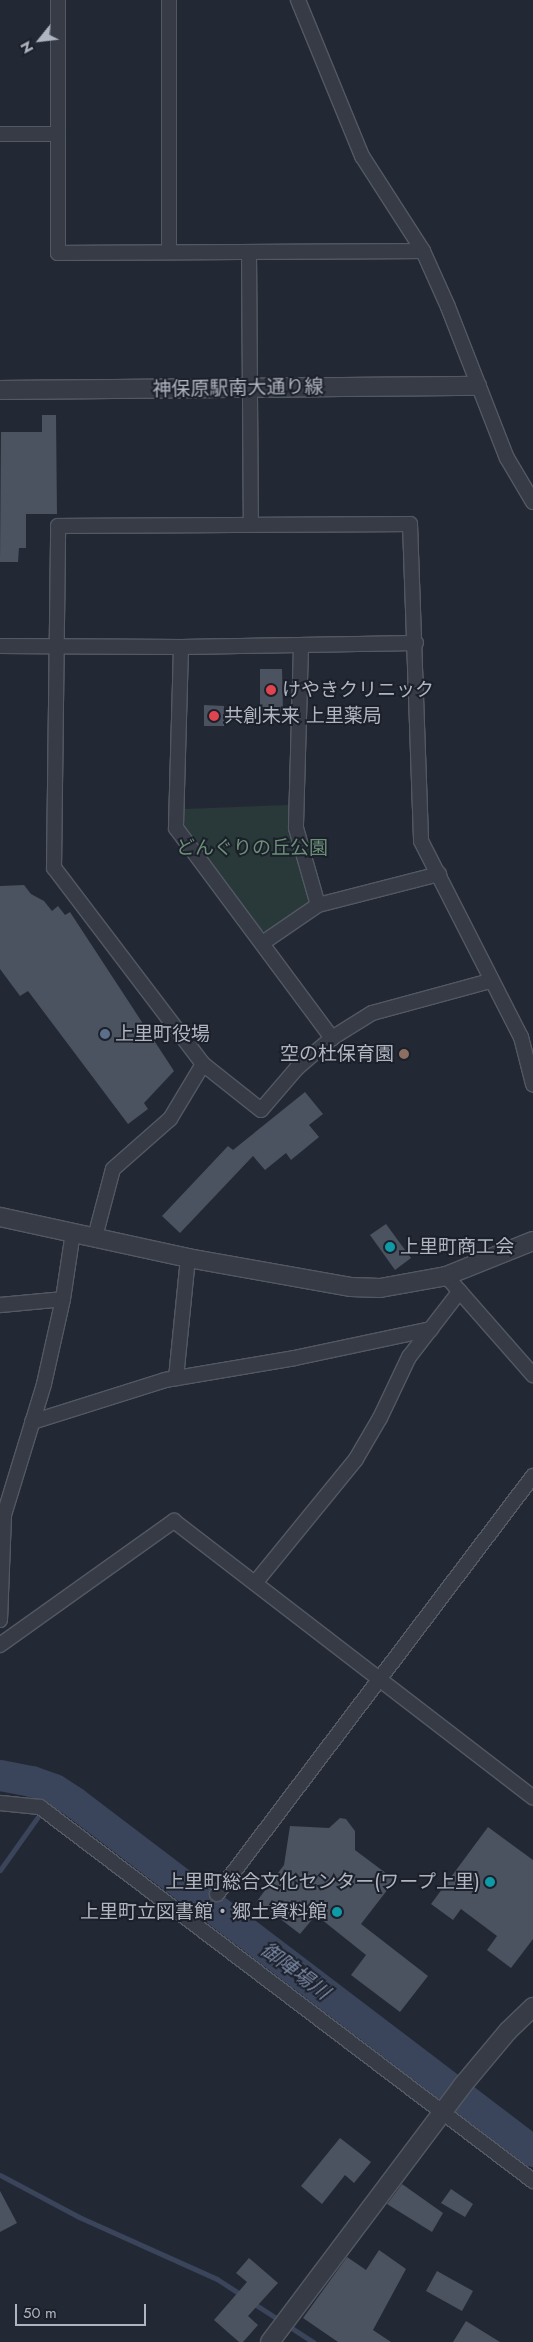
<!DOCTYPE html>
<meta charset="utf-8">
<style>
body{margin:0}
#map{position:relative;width:533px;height:2342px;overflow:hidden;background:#232934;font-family:Jost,"Noto Sans JP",sans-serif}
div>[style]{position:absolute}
.green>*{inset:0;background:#293839}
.stream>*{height:5px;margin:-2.5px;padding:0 2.5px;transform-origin:2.5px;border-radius:2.5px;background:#3a455b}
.river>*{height:31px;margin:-15.5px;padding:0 15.5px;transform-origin:15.5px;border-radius:15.5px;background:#3a455b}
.building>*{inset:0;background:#4b5260}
.roads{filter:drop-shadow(1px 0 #535863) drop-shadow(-1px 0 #535863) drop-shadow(0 1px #535863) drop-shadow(0 -1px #535863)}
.minor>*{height:14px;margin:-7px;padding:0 7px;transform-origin:7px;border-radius:7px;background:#363b45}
.tertiary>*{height:18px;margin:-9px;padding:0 9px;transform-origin:9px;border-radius:9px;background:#363b45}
.dots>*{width:14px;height:14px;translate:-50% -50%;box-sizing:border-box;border:2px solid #1b202a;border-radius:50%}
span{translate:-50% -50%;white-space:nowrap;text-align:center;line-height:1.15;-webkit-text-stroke:4px #1b202a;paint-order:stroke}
.street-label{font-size:19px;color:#b0b5c2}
.poi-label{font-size:19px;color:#b0b5c2}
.left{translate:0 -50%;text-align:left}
.right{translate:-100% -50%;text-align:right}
.park-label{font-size:19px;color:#6b8f77}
.water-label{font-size:20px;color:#7c8aa6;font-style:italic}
.north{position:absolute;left:15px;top:15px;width:50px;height:50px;-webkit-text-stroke:4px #1b202a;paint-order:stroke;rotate:241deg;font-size:14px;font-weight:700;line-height:20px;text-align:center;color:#b0b5c2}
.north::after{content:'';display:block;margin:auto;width:18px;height:22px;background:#b0b5c2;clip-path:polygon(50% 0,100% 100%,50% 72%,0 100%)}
.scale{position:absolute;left:15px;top:2304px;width:131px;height:22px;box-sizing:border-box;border:2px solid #b0b5c2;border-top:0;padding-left:6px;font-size:15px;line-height:18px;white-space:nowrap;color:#b0b5c2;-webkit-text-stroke:4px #1b202a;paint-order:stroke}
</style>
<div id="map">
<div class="green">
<div style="clip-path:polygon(288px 805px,290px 828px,310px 902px,309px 906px,270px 933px,261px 930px,184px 825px,185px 809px)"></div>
</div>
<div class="stream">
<div style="left:47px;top:1800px;width:13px;rotate:-58deg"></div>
<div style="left:0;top:1870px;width:64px;rotate:-54.6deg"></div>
<div style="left:0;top:2175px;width:89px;rotate:28deg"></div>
<div style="left:79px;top:2217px;width:151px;rotate:24.2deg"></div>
<div style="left:217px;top:2279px;width:30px;rotate:33deg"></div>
<div style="left:253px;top:2303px;width:72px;rotate:33deg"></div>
</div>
<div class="river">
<div style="left:0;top:1775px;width:32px;rotate:11deg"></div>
<div style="left:31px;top:1781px;width:24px;rotate:19deg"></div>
<div style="left:54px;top:1789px;width:24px;rotate:33deg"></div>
<div style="left:74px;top:1802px;width:577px;rotate:37.25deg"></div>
</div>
<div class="building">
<div style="clip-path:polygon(42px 415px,56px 415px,57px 514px,26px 514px,26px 548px,19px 548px,18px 562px,0 562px,1px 432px,42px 432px)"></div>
<div style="clip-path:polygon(260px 669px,282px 669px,283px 712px,260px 712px)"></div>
<div style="clip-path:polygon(204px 705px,224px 706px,224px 726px,204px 726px)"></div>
<div style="clip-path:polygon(24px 885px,31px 894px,44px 901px,52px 911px,58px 906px,65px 915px,70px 912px,174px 1071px,144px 1103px,148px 1109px,128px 1124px,28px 991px,20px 996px,0 969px,0 886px)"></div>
<div style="clip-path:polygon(305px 1092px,323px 1114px,309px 1125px,319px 1137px,291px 1160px,286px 1153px,265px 1170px,253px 1156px,180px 1233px,162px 1216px,228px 1146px,233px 1150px)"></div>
<div style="clip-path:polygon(386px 1224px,411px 1258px,395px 1270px,370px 1235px)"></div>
<div style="clip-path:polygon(340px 1818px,346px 1819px,355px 1831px,355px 1850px,395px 1880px,361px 1924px,428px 1976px,400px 2012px,351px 1975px,366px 1955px,316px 1915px,300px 1934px,257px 1901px,284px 1865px,290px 1826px,329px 1828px)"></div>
<div style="clip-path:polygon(488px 1827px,533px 1860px,533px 1939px,511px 1968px,487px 1950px,497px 1936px,461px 1909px,453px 1920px,431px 1904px)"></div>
<div style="clip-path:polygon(340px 2138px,371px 2162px,354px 2183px,345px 2175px,322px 2204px,301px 2186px)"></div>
<div style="clip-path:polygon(402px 2184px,443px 2213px,432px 2232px,387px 2204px)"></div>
<div style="clip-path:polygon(451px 2189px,473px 2204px,465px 2217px,441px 2203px)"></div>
<div style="clip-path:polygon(0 2191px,17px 2223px,0 2232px)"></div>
<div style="clip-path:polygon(379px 2250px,406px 2269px,373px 2330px,391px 2342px,338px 2342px,303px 2318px,347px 2257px,366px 2270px)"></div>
<div style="clip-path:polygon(249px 2258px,278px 2283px,248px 2316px,258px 2325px,243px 2342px,239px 2342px,214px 2320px,247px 2282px,236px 2273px)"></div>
<div style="clip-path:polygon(437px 2271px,473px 2291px,462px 2311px,426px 2291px)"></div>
<div style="clip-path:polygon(466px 2321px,500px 2342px,453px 2342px)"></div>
</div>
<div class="roads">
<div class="minor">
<div style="left:58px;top:0;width:253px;rotate:90deg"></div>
<div style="left:58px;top:253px;width:365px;rotate:-0.3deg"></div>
<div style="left:298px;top:0;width:169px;rotate:67.7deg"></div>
<div style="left:362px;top:156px;width:113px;rotate:57.3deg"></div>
<div style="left:423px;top:251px;width:61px;rotate:65.9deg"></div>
<div style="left:448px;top:307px;width:162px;rotate:68.7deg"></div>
<div style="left:507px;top:458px;width:51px;rotate:59.4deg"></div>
<div style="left:0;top:134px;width:58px"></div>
<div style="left:169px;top:252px;width:252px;rotate:-90deg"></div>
<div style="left:249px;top:252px;width:272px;rotate:89.6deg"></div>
<div style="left:0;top:646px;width:181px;rotate:0.3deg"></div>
<div style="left:181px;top:647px;width:235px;rotate:-1deg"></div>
<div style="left:301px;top:646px;width:182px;rotate:91.6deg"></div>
<div style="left:296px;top:828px;width:80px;rotate:74.1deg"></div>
<div style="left:181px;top:647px;width:181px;rotate:91.6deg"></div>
<div style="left:176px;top:828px;width:262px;rotate:53.4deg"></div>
<div style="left:264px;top:942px;width:65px;rotate:-34.4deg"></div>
<div style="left:318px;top:905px;width:125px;rotate:-14.4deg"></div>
<div style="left:490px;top:981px;width:122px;rotate:164.8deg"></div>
<div style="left:372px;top:1013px;width:47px;rotate:148deg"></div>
<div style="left:332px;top:1038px;width:46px;rotate:139.4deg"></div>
<div style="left:297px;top:1068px;width:55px;rotate:130.6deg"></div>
<div style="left:261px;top:1110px;width:74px;rotate:-141.6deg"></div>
<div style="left:203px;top:1064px;width:246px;rotate:-127.2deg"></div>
<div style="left:54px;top:868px;width:342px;rotate:-89.3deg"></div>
<div style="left:58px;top:526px;width:352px;rotate:-0.3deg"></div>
<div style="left:410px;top:524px;width:317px;rotate:88deg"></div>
<div style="left:421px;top:841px;width:220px;rotate:63deg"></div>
<div style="left:521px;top:1037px;width:49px;rotate:75.7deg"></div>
<div style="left:95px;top:1237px;width:70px;rotate:-75.2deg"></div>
<div style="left:113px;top:1169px;width:76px;rotate:-41.3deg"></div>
<div style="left:170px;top:1119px;width:64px;rotate:-59deg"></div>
<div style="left:446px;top:1276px;width:132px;rotate:48.7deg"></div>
<div style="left:0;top:1305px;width:63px;rotate:-5.4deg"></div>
<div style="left:176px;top:1378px;width:121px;rotate:-84.3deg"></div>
<div style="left:32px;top:1422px;width:139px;rotate:-17.5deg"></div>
<div style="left:165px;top:1380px;width:132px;rotate:-9.6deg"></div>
<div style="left:295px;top:1358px;width:139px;rotate:-12deg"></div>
<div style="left:255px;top:1583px;width:160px;rotate:-50.8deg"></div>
<div style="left:356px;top:1459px;width:48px;rotate:-59.7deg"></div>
<div style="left:380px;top:1418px;width:68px;rotate:-64.6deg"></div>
<div style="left:409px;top:1357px;width:83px;rotate:-52.3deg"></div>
<div style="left:0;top:1620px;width:105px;rotate:-87.8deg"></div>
<div style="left:4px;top:1515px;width:137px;rotate:-73deg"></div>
<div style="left:44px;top:1384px;width:87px;rotate:-77.4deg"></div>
<div style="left:63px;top:1299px;width:68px;rotate:-81.5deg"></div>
<div style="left:0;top:1645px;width:214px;rotate:-35.5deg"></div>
<div style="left:174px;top:1521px;width:453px;rotate:37.6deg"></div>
<div style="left:0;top:1803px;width:40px;rotate:5.7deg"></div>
<div style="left:40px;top:1807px;width:619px;rotate:37.18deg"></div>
<div style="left:217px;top:1894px;width:524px;rotate:-52.91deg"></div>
</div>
<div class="tertiary">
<div style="left:0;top:390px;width:477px;rotate:-0.5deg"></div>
<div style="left:0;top:1217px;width:192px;rotate:12.3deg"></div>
<div style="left:188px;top:1258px;width:166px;rotate:10.1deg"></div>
<div style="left:351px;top:1287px;width:29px;rotate:2deg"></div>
<div style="left:380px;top:1288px;width:67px;rotate:-10.3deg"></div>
<div style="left:446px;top:1276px;width:94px;rotate:-21.9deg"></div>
<div style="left:270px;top:2342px;width:320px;rotate:-53.1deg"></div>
<div style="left:462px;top:2086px;width:72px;rotate:-50.1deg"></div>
<div style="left:508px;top:2031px;width:35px;rotate:-44deg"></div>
</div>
</div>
<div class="dots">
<div style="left:271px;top:690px;background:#e0444e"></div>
<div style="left:214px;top:716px;background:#e0444e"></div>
<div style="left:105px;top:1034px;background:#5c6f8a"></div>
<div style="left:404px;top:1054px;background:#8d6e63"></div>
<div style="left:390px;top:1247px;background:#0f9aa8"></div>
<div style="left:490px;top:1882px;background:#0f9aa8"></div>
<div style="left:337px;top:1912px;background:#0f9aa8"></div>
</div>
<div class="street-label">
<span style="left:238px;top:388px;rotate:-1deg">神保原駅南大通り線</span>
</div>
<div class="poi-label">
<span class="left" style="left:282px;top:690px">けやきクリニック</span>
<span class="left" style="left:224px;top:716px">共創未来 上里薬局</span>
<span class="left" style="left:115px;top:1034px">上里町役場</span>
<span class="right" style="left:394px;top:1054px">空の杜保育園</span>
<span class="left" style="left:400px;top:1247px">上里町商工会</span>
<span class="right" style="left:480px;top:1882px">上里町総合文化センター(ワープ上里)</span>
<span class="right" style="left:327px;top:1912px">上里町立図書館・郷土資料館</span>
</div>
<div class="park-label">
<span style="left:252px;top:848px">どんぐりの丘公園</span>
</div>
<div class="water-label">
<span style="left:295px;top:1971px;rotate:37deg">御陣場川</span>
</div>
<div class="north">N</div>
<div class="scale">50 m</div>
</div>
